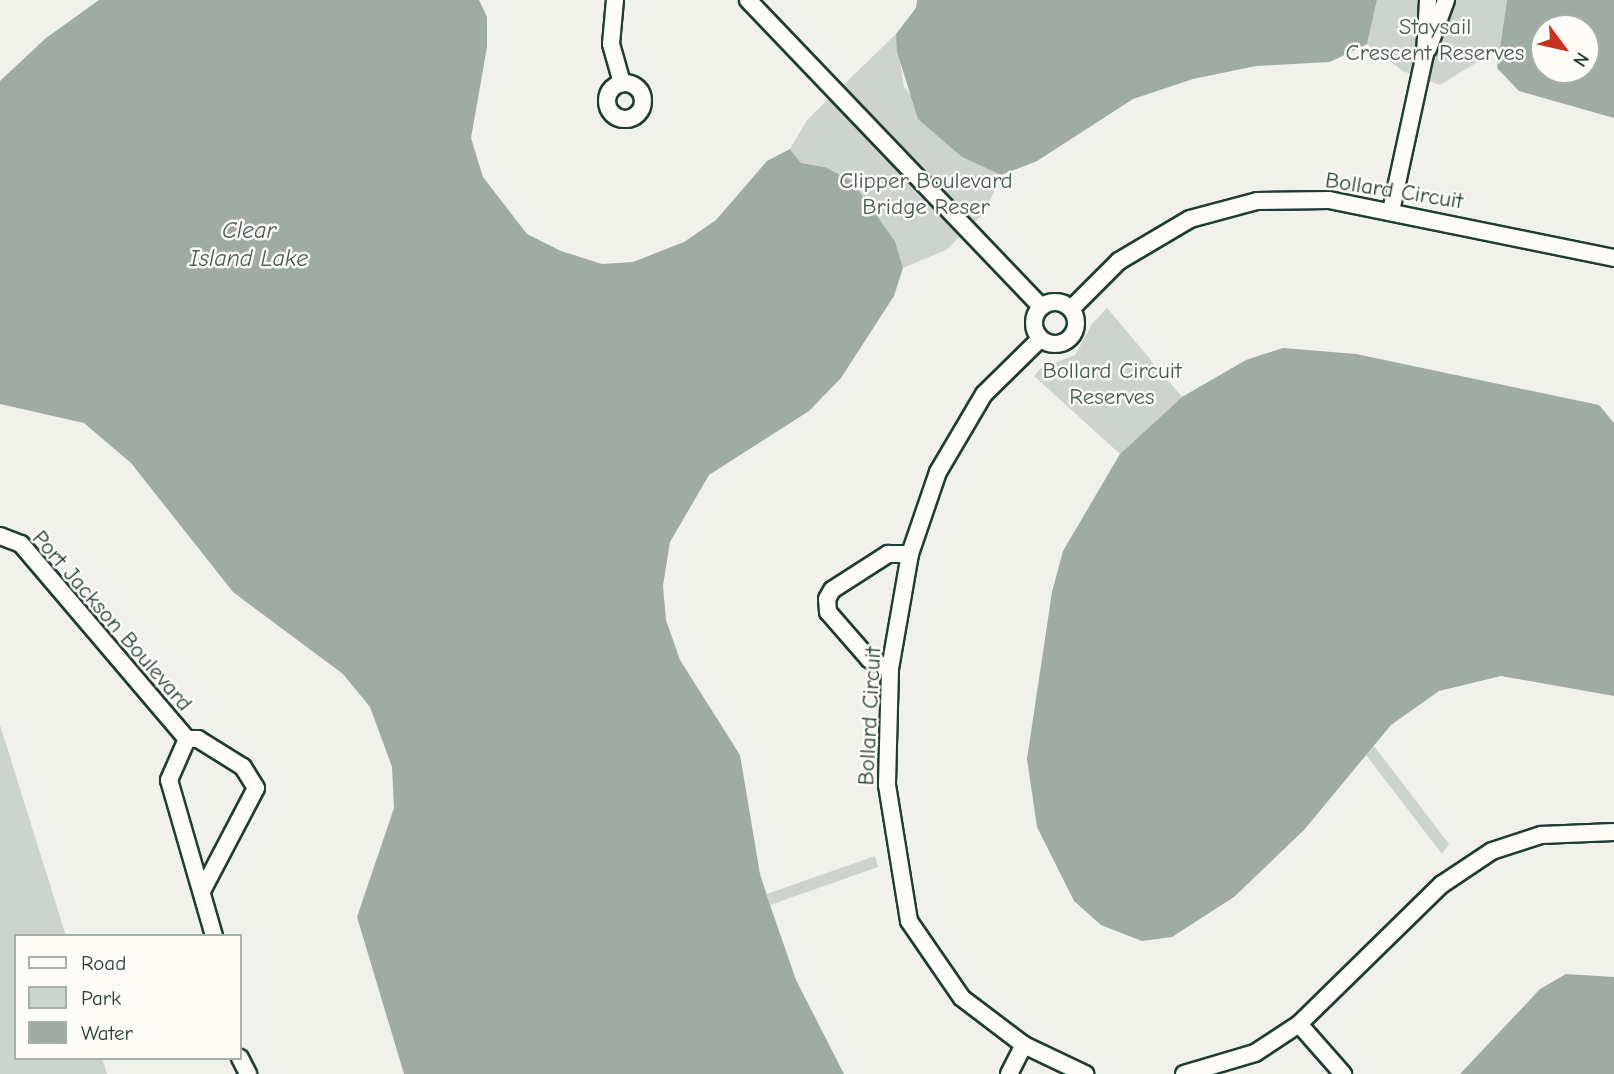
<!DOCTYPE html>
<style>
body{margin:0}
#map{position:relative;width:1614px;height:1074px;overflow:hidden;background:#f0f1eb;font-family:"Comic Neue",sans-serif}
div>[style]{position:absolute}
.green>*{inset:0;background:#cdd3cd}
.water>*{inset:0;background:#9faca4}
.roads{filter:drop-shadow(2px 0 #1f3d34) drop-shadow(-2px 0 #1f3d34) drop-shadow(0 2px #1f3d34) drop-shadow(0 -2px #1f3d34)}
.minor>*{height:16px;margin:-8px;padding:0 8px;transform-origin:8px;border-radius:8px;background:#fdfcf7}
.minor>.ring{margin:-8px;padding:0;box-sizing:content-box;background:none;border:16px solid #fdfcf7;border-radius:50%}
span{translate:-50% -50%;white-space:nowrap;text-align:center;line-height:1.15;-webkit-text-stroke:5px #fdfcf7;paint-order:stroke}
.park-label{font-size:23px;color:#425b53}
.street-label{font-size:23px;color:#1f3d34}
.water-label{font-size:24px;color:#455e56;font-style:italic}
.legend{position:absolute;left:14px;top:934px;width:228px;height:126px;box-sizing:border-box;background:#fdfcf7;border:2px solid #a4b0a9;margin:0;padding:9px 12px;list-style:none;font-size:21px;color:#1f3d34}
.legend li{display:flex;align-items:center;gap:14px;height:35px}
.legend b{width:35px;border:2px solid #a4b0a9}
.north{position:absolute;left:1530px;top:14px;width:70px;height:70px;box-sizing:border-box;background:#fdfcf7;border:2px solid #a4b0a9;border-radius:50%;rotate:123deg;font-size:19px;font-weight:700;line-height:28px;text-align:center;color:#1f3d34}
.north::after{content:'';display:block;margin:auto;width:24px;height:32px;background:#c8321e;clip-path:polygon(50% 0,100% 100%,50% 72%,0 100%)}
</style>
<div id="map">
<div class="green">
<div style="clip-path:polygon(1377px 0,1507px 0,1500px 48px,1440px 85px,1403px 71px,1367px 44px)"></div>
<div style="clip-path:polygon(896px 34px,904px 87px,962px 157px,1001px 175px,985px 212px,946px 250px,903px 268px,895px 241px,852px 181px,825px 167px,801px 163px,790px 149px,807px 120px)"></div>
<div style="clip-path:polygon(1107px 308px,1182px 397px,1120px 454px,1034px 376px,1041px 368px,1075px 355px,1092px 324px)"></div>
<div style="clip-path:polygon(0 725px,66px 936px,16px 936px,16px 1058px,102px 1058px,107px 1074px,0 1074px)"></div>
<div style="clip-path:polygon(1374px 746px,1449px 844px,1442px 854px,1366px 755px)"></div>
<div style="clip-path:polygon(875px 856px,878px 867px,770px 905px,767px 894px)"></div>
</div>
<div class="water">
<div style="clip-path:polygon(99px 0,479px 0,487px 17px,487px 47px,471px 138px,483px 177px,527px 234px,561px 251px,602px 264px,633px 262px,684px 242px,716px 220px,767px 161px,790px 149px,801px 163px,825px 167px,852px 181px,895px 241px,903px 268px,894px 296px,841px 378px,809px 411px,709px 475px,670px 542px,663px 586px,666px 620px,680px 660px,740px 755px,760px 874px,770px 905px,796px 980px,844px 1074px,404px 1074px,357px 917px,394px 808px,392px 767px,370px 707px,343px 674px,233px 592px,131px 463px,84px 423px,0 404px,0 81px,46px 38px)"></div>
<div style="clip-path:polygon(917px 0,1377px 0,1367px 44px,1330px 62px,1256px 66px,1193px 79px,1133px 99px,1037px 161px,1001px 175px,962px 157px,918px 119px,897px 52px,896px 34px,916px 8px)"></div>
<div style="clip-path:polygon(evenodd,1507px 0,1614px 0,1614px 118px,1519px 91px,1497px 68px,1507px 0,1586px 28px,1586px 70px,1544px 70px,1544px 28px,1586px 28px)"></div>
<div style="clip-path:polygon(1283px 348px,1356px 354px,1599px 405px,1614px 423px,1614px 696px,1501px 676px,1439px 691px,1391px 725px,1304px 830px,1234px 897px,1172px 937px,1142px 941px,1101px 925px,1074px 901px,1037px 827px,1027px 759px,1052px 592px,1063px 551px,1120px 454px,1182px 397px,1246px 360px)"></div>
<div style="clip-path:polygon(1566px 974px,1614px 977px,1614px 1074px,1460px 1074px,1540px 989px)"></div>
</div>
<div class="roads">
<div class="minor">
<div style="left:615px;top:0;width:44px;rotate:95.2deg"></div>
<div style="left:611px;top:44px;width:41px;rotate:74.2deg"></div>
<div style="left:748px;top:0;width:424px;rotate:46.3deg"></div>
<div style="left:1428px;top:49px;width:52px;rotate:-69.8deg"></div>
<div class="ring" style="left:607px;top:83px;width:20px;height:20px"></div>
<div style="left:1391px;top:211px;width:161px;rotate:-77.8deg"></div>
<div style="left:1425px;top:54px;width:54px;rotate:-86.8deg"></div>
<div class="ring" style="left:1034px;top:302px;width:26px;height:26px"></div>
<div style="left:1071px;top:309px;width:68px;rotate:-45deg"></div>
<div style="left:1119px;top:261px;width:82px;rotate:-30.6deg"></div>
<div style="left:1190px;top:219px;width:69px;rotate:-15deg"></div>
<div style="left:1257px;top:201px;width:72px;rotate:-0.8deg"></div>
<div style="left:1329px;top:200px;width:291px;rotate:11.5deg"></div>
<div style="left:1040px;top:339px;width:78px;rotate:135.5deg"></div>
<div style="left:984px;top:394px;width:91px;rotate:120.5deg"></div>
<div style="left:938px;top:472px;width:87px;rotate:108.9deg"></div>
<div style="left:910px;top:554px;width:117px;rotate:99.9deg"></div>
<div style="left:890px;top:669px;width:116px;rotate:91.5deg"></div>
<div style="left:887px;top:785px;width:138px;rotate:80.8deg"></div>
<div style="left:909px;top:921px;width:93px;rotate:55.5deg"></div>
<div style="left:962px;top:998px;width:78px;rotate:37.2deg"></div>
<div style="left:1024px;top:1045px;width:68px;rotate:25.4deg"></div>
<div style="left:0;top:536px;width:22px;rotate:21deg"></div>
<div style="left:21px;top:544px;width:256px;rotate:49.6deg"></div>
<div style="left:890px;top:669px;width:23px;rotate:-155deg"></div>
<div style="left:869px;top:659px;width:62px;rotate:-131.1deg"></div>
<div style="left:828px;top:612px;width:13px;rotate:-94deg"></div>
<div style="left:827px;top:599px;width:10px;rotate:-61deg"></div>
<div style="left:832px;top:590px;width:67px;rotate:-32.7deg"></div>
<div style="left:888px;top:554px;width:22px"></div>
<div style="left:202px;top:891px;width:116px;rotate:-62.3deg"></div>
<div style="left:256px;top:788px;width:25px;rotate:-122deg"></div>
<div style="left:243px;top:767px;width:53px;rotate:-148.1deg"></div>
<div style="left:198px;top:739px;width:11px;rotate:180deg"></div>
<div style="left:187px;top:739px;width:45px;rotate:113.7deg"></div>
<div style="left:169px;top:780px;width:162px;rotate:73.9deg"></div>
<div style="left:1299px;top:1024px;width:67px;rotate:48.7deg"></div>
<div style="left:240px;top:1058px;width:18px;rotate:63deg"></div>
<div style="left:1009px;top:1074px;width:33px;rotate:-63deg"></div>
<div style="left:1184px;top:1074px;width:74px;rotate:-16.5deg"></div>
<div style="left:1255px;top:1053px;width:53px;rotate:-33.4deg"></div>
<div style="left:1299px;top:1024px;width:199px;rotate:-44.4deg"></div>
<div style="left:1441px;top:885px;width:61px;rotate:-33.7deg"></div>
<div style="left:1492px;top:851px;width:52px;rotate:-18.1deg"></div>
<div style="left:1541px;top:835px;width:73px;rotate:-2.4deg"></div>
</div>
</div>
<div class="park-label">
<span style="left:1435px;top:40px">Staysail<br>Crescent Reserves</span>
<span style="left:926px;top:194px">Clipper Boulevard<br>Bridge Reser</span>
<span style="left:1112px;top:384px">Bollard Circuit<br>Reserves</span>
</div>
<div class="street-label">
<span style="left:1394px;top:191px;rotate:9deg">Bollard Circuit</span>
<span style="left:112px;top:621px;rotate:49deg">Port Jackson Boulevard</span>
<span style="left:870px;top:716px;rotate:-87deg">Bollard Circuit</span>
</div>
<div class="water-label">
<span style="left:249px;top:245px">Clear<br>Island Lake</span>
</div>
<ul class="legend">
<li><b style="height:9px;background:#fdfcf7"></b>Road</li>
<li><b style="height:19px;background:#cdd3cd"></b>Park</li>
<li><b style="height:19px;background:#9faca4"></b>Water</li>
</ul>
<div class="north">N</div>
</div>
